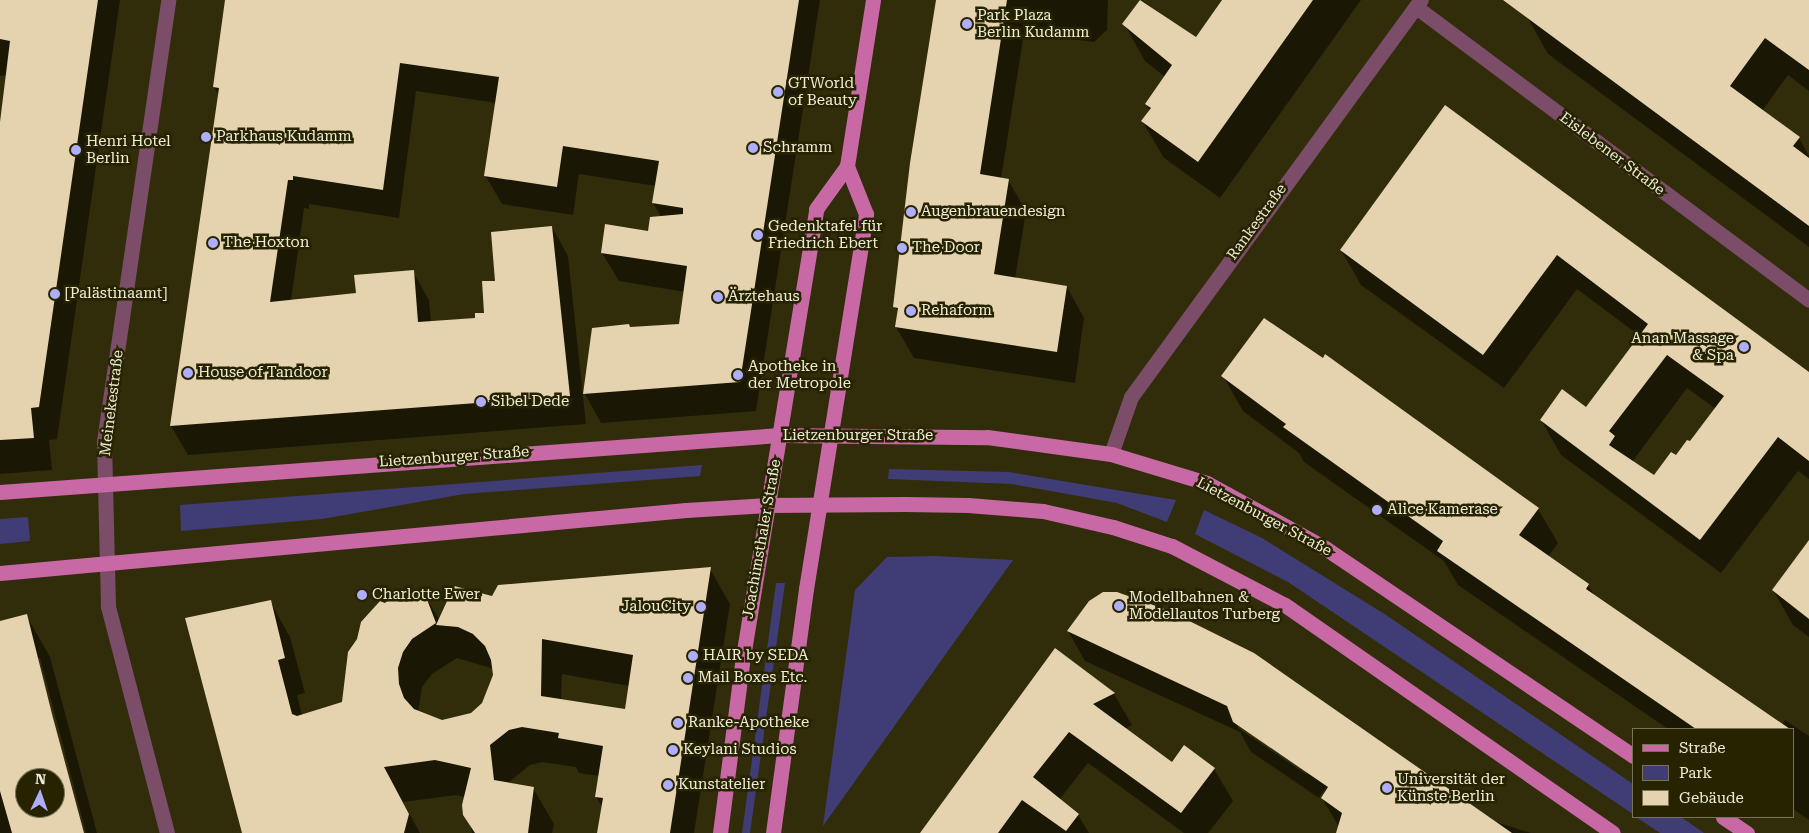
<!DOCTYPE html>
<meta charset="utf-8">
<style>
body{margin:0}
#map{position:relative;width:1809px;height:833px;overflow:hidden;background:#312d0a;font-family:"Roboto Serif",serif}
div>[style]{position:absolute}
.green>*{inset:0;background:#403d76}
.shadow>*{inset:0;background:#0007}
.building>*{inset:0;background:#e5d2af}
.minor>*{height:15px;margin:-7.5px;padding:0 7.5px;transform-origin:7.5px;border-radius:7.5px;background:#7b4d69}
.major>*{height:15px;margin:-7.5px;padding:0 7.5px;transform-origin:7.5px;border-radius:7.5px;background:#c869a5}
.dots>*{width:14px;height:14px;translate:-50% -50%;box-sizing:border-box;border:2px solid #272301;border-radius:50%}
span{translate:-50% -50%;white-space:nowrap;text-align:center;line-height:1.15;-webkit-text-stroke:5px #272301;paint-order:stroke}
.poi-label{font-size:15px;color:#edecd8}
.left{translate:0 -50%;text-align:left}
.right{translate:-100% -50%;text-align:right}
.street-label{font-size:15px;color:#edecd8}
.legend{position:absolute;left:1632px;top:728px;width:162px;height:90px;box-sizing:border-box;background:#272301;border:1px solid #767357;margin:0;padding:6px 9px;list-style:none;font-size:15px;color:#edecd8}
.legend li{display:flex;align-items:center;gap:10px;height:25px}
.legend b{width:25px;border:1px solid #767357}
.north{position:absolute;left:15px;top:768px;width:50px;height:50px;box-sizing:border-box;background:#272301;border:1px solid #767357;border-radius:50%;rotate:3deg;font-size:14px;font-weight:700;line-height:20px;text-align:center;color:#edecd8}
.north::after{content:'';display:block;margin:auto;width:18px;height:22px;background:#aeaefb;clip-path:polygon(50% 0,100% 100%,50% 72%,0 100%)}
</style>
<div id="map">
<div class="green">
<div style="clip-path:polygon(702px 465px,700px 476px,464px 494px,322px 519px,181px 531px,180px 505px)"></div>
<div style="clip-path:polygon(889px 469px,1009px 472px,1176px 500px,1167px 522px,1117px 503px,1012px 484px,888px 479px)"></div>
<div style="clip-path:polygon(1204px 510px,1262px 538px,1386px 615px,1633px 784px,1633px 814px,1288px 582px,1195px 534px)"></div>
<div style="clip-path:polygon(28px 517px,30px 541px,0 544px,0 519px)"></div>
<div style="clip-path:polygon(935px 556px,1013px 560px,823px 826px,855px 590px,887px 557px)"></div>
<div style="clip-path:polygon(776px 583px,785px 583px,750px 833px,742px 833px)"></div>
<div style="clip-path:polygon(1636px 817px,1681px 817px,1704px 833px,1660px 833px)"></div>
</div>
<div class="shadow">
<div style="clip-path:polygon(0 0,120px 0,57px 439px,49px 440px,52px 470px,0 474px,0 129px,7px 75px,0 76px)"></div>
<div style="clip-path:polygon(265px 0,820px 0,756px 411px,601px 423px,585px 394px,593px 329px,680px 325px,685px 292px,619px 281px,602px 253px,649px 232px,662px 218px,653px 203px,656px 186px,579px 174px,573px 215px,502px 204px,485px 175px,497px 103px,416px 91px,399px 218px,309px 204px,309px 209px,304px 208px,291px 301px,357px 295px,413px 272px,429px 300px,431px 323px,476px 319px,486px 315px,496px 282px,552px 227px,568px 256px,586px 424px,188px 455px,171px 426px,219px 96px,214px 87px,227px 1px)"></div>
<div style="clip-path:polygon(938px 0,1108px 0,1107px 30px,1094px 42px,1024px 33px,1001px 179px,1008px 180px,1026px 211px,1015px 279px,1067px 287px,1084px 318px,1075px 383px,914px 358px,896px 327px,898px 312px,895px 307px)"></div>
<div style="clip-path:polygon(1142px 0,1196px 39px,1225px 0,1361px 0,1220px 198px,1164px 158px,1142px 121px,1150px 111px,1146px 104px,1165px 77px,1145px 61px,1124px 24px)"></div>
<div style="clip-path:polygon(1522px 0,1804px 0,1809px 4px,1809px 91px,1788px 75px,1762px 111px,1799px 138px,1809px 156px,1809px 247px,1548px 54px,1526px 15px)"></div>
<div style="clip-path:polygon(evenodd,1446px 107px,1809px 375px,1809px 479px,1798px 471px,1721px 573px,1561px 455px,1541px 420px,1586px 409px,1640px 336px,1577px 289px,1504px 388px,1361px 285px,1341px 250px,1446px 107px,1687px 388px,1716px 409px,1691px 443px,1654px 477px,1632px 462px,1687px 388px)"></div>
<div style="clip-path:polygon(1325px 356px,1538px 509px,1558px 543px,1548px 557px,1588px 585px,1596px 598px,1782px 725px,1785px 720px,1809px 736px,1809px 820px,1793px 809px,1793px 729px,1668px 729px,1458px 585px,1444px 561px,1304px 462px,1299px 453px,1243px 411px,1223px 376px,1323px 359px)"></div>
<div style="clip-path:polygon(1809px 542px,1809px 637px,1793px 625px,1773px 590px)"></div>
<div style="clip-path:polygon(evenodd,710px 569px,730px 604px,694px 833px,599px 833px,603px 808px,596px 797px,599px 776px,579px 773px,576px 767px,542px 762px,530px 765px,510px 781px,510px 784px,533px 788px,554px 824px,552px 833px,472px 833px,465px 797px,456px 795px,403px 802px,420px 833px,243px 833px,270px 601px,290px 637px,305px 693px,297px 695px,302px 715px,343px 703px,385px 604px,422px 591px,440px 621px,492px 597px,710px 569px,457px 658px,494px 669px,494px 676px,483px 704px,472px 715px,442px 722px,418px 712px,422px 687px,432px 674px,457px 658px,710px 569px,562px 674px,629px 686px,626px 710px,561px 700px,562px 674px)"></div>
<div style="clip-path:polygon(evenodd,1116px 593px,1187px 620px,1276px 670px,1490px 820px,1531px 833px,1337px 833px,1339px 827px,1322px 798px,1327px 786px,1319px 798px,1251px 752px,1240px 732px,1085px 661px,1068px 631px,1116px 593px,1238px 724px,1308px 772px,1306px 774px,1238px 728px,1238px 724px)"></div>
<div style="clip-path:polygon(evenodd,26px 615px,50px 657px,97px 833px,86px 833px,40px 658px,37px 658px,83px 833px,0 833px,0 622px,26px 615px,25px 778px,55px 778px,55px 808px,25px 808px,25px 778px)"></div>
<div style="clip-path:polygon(1055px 650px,1114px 694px,1132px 725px,1125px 729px,1172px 763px,1214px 769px,1233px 801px,1208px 833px,1184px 833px,1088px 763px,1059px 800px,1078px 815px,1089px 833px,922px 833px)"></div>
</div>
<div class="building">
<div style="clip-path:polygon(0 0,98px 0,39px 407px,31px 408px,34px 438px,0 440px,0 122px,10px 41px,0 39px)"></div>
<div style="clip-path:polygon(225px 0,799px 0,740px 382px,583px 394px,592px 328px,629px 324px,630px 327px,679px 324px,687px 266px,601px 253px,605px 224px,648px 231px,650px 217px,683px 214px,683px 208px,652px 203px,659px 161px,563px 146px,557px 187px,484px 176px,499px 77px,400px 63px,383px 190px,293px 176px,293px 180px,288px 180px,270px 302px,356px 293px,354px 275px,414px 270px,418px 322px,475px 318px,475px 313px,484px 313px,482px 281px,495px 281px,491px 232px,552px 226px,570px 396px,170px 426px,219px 88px,213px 87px)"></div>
<div style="clip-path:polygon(936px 0,1007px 0,980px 174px,1009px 179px,994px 274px,1067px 286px,1057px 352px,895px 327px,898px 308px,893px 307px,910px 163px)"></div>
<div style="clip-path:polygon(1140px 0,1196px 37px,1222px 0,1313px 0,1198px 162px,1141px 121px,1151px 108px,1145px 104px,1172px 65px,1122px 24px)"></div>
<div style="clip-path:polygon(1503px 0,1809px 0,1809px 70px,1765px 38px,1730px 86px,1800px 137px,1793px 146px,1809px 158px,1809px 226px)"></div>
<div style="clip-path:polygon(evenodd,1445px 105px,1809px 372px,1809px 461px,1778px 437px,1700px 540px,1540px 420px,1562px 389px,1586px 407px,1648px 324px,1557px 255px,1483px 355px,1340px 250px,1445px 105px,1667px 355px,1724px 396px,1690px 441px,1687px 440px,1676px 455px,1671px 452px,1654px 475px,1609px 445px,1615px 436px,1609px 431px,1667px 355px)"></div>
<div style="clip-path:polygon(1264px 318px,1323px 358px,1325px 354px,1539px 508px,1519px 535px,1589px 584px,1586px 589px,1790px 729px,1696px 729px,1437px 551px,1443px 541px,1283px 427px,1286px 424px,1221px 376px)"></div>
<div style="clip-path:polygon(1809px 540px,1809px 619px,1772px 590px)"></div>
<div style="clip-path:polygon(evenodd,711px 567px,670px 833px,597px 833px,603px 798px,595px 797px,603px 746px,558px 738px,559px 733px,522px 727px,509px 730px,490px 745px,494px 780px,534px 787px,528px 833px,475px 833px,463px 815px,462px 805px,471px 768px,435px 760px,384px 767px,409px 814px,404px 833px,242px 833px,185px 618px,271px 600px,285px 658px,278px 660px,292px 714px,297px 716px,342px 702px,348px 652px,357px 639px,361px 622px,380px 601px,385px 603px,398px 592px,423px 589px,436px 623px,412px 639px,403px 652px,398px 668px,399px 684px,404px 698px,414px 709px,442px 720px,471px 713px,482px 703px,493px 675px,491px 660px,485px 646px,473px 634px,458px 627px,436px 625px,454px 586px,492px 596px,498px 585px,711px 567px,542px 639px,633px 655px,625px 709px,541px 696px,542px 639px)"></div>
<div style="clip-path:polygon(1103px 592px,1117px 592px,1167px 610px,1254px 653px,1512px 833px,1336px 833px,1342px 813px,1321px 798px,1328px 787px,1233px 722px,1227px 706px,1067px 631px,1089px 601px)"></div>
<div style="clip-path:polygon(evenodd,27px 614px,52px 714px,84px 833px,12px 833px,0 791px,0 621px,27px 614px,25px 778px,55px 778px,55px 808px,25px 808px,25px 778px)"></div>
<div style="clip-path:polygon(1055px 648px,1115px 693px,1093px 704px,1172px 762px,1184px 745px,1215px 768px,1181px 813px,1069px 732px,1033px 777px,1079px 814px,1066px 831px,1022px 800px,998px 833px,920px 833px)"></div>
</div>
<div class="minor">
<div style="left:1416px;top:7px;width:490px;rotate:36.7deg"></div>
<div style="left:1111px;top:454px;width:60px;rotate:-70.7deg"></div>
<div style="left:1131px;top:397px;width:492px;rotate:-53.9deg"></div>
<div style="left:167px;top:833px;width:235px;rotate:-104.6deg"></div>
<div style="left:108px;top:606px;width:165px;rotate:-91.4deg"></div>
<div style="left:104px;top:441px;width:446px;rotate:-81.7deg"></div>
</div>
<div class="major">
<div style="left:0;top:492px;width:782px;rotate:-4.18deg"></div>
<div style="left:780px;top:435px;width:207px;rotate:0.6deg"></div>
<div style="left:987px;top:437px;width:125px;rotate:7.8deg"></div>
<div style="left:1111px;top:454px;width:100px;rotate:16.8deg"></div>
<div style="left:1207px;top:483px;width:135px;rotate:28.8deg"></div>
<div style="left:1325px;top:548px;width:372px;rotate:34deg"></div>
<div style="left:0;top:573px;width:689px;rotate:-5.25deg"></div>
<div style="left:686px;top:510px;width:82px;rotate:-3.5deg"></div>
<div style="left:768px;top:505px;width:137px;rotate:-0.4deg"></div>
<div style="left:905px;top:504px;width:63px;rotate:0.9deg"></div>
<div style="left:968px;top:505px;width:75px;rotate:4.6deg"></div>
<div style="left:1043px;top:511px;width:72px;rotate:12.9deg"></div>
<div style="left:1113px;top:527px;width:62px;rotate:17.9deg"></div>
<div style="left:1172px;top:546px;width:127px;rotate:27.6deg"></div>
<div style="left:1285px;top:605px;width:399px;rotate:34.8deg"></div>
<div style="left:1723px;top:817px;width:29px;rotate:34deg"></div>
<div style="left:720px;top:833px;width:171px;rotate:-82.6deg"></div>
<div style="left:742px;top:663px;width:460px;rotate:-80.7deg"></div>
<div style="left:816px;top:209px;width:53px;rotate:-54.2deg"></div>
<div style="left:847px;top:166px;width:168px;rotate:-81.1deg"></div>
<div style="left:773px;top:833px;width:246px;rotate:-82.3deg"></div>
<div style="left:806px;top:589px;width:380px;rotate:-80.9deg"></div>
<div style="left:866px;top:214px;width:52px;rotate:-111.6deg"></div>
</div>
<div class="dots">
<div style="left:967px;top:24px;background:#aeaefb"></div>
<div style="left:778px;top:92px;background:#aeaefb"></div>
<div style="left:206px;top:137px;background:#aeaefb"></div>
<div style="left:753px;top:148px;background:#aeaefb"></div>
<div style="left:76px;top:150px;background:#aeaefb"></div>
<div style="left:911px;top:212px;background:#aeaefb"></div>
<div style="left:758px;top:235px;background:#aeaefb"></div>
<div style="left:213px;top:243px;background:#aeaefb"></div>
<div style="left:902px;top:248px;background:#aeaefb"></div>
<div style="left:55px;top:294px;background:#aeaefb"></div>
<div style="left:718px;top:297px;background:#aeaefb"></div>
<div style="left:911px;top:311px;background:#aeaefb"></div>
<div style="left:1744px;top:347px;background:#aeaefb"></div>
<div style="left:188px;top:373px;background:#aeaefb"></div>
<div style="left:738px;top:375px;background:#aeaefb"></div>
<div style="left:481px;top:402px;background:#aeaefb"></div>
<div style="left:1377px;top:510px;background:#aeaefb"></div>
<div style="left:362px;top:595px;background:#aeaefb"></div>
<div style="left:1119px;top:606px;background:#aeaefb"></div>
<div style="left:701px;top:607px;background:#aeaefb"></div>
<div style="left:693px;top:656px;background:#aeaefb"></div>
<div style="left:688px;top:678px;background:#aeaefb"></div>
<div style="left:678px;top:723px;background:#aeaefb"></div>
<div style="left:673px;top:750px;background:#aeaefb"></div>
<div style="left:668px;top:785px;background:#aeaefb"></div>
<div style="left:1387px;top:788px;background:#aeaefb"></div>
</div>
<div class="poi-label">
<span class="left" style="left:977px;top:24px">Park Plaza<br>Berlin Kudamm</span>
<span class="left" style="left:788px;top:92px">GTWorld<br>of Beauty</span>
<span class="left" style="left:216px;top:137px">Parkhaus Kudamm</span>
<span class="left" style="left:86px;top:150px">Henri Hotel<br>Berlin</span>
<span class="left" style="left:763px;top:148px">Schramm</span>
<span class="left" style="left:921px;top:212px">Augenbrauendesign</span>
<span class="left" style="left:768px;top:235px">Gedenktafel für<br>Friedrich Ebert</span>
<span class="left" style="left:223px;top:243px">The Hoxton</span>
<span class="left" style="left:912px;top:248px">The Door</span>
<span class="left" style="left:65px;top:294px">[Palästinaamt]</span>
<span class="left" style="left:728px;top:297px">Ärztehaus</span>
<span class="left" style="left:921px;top:311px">Rehaform</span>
<span class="right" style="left:1734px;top:347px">Anan Massage<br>&amp; Spa</span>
<span class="left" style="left:748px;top:375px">Apotheke in<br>der Metropole</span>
<span class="left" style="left:198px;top:373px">House of Tandoor</span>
<span class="left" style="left:491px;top:402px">Sibel Dede</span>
<span class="left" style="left:1387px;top:510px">Alice Kamerase</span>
<span class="left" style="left:372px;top:595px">Charlotte Ewer</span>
<span class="left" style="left:1129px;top:606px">Modellbahnen &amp;<br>Modellautos Turberg</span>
<span class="right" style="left:691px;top:607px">JalouCity</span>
<span class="left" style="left:703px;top:656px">HAIR by SEDA</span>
<span class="left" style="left:698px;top:678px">Mail Boxes Etc.</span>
<span class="left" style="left:688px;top:723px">Ranke-Apotheke</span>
<span class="left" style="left:683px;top:750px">Keylani Studios</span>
<span class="left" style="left:1397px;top:788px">Universität der<br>Künste Berlin</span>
<span class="left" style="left:678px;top:785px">Kunstatelier</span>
</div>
<div class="street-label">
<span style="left:1612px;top:154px;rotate:37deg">Eislebener Straße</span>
<span style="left:1257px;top:222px;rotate:-54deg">Rankestraße</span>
<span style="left:112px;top:403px;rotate:-83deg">Meinekestraße</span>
<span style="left:858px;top:436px">Lietzenburger Straße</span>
<span style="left:454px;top:457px;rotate:-4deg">Lietzenburger Straße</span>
<span style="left:1264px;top:517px;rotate:28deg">Lietzenburger Straße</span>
<span style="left:762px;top:539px;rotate:-80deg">Joachimsthaler Straße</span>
</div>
<ul class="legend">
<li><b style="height:6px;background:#c869a5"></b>Straße</li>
<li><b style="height:14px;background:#403d76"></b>Park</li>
<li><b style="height:14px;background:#e5d2af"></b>Gebäude</li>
</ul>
<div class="north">N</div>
</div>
